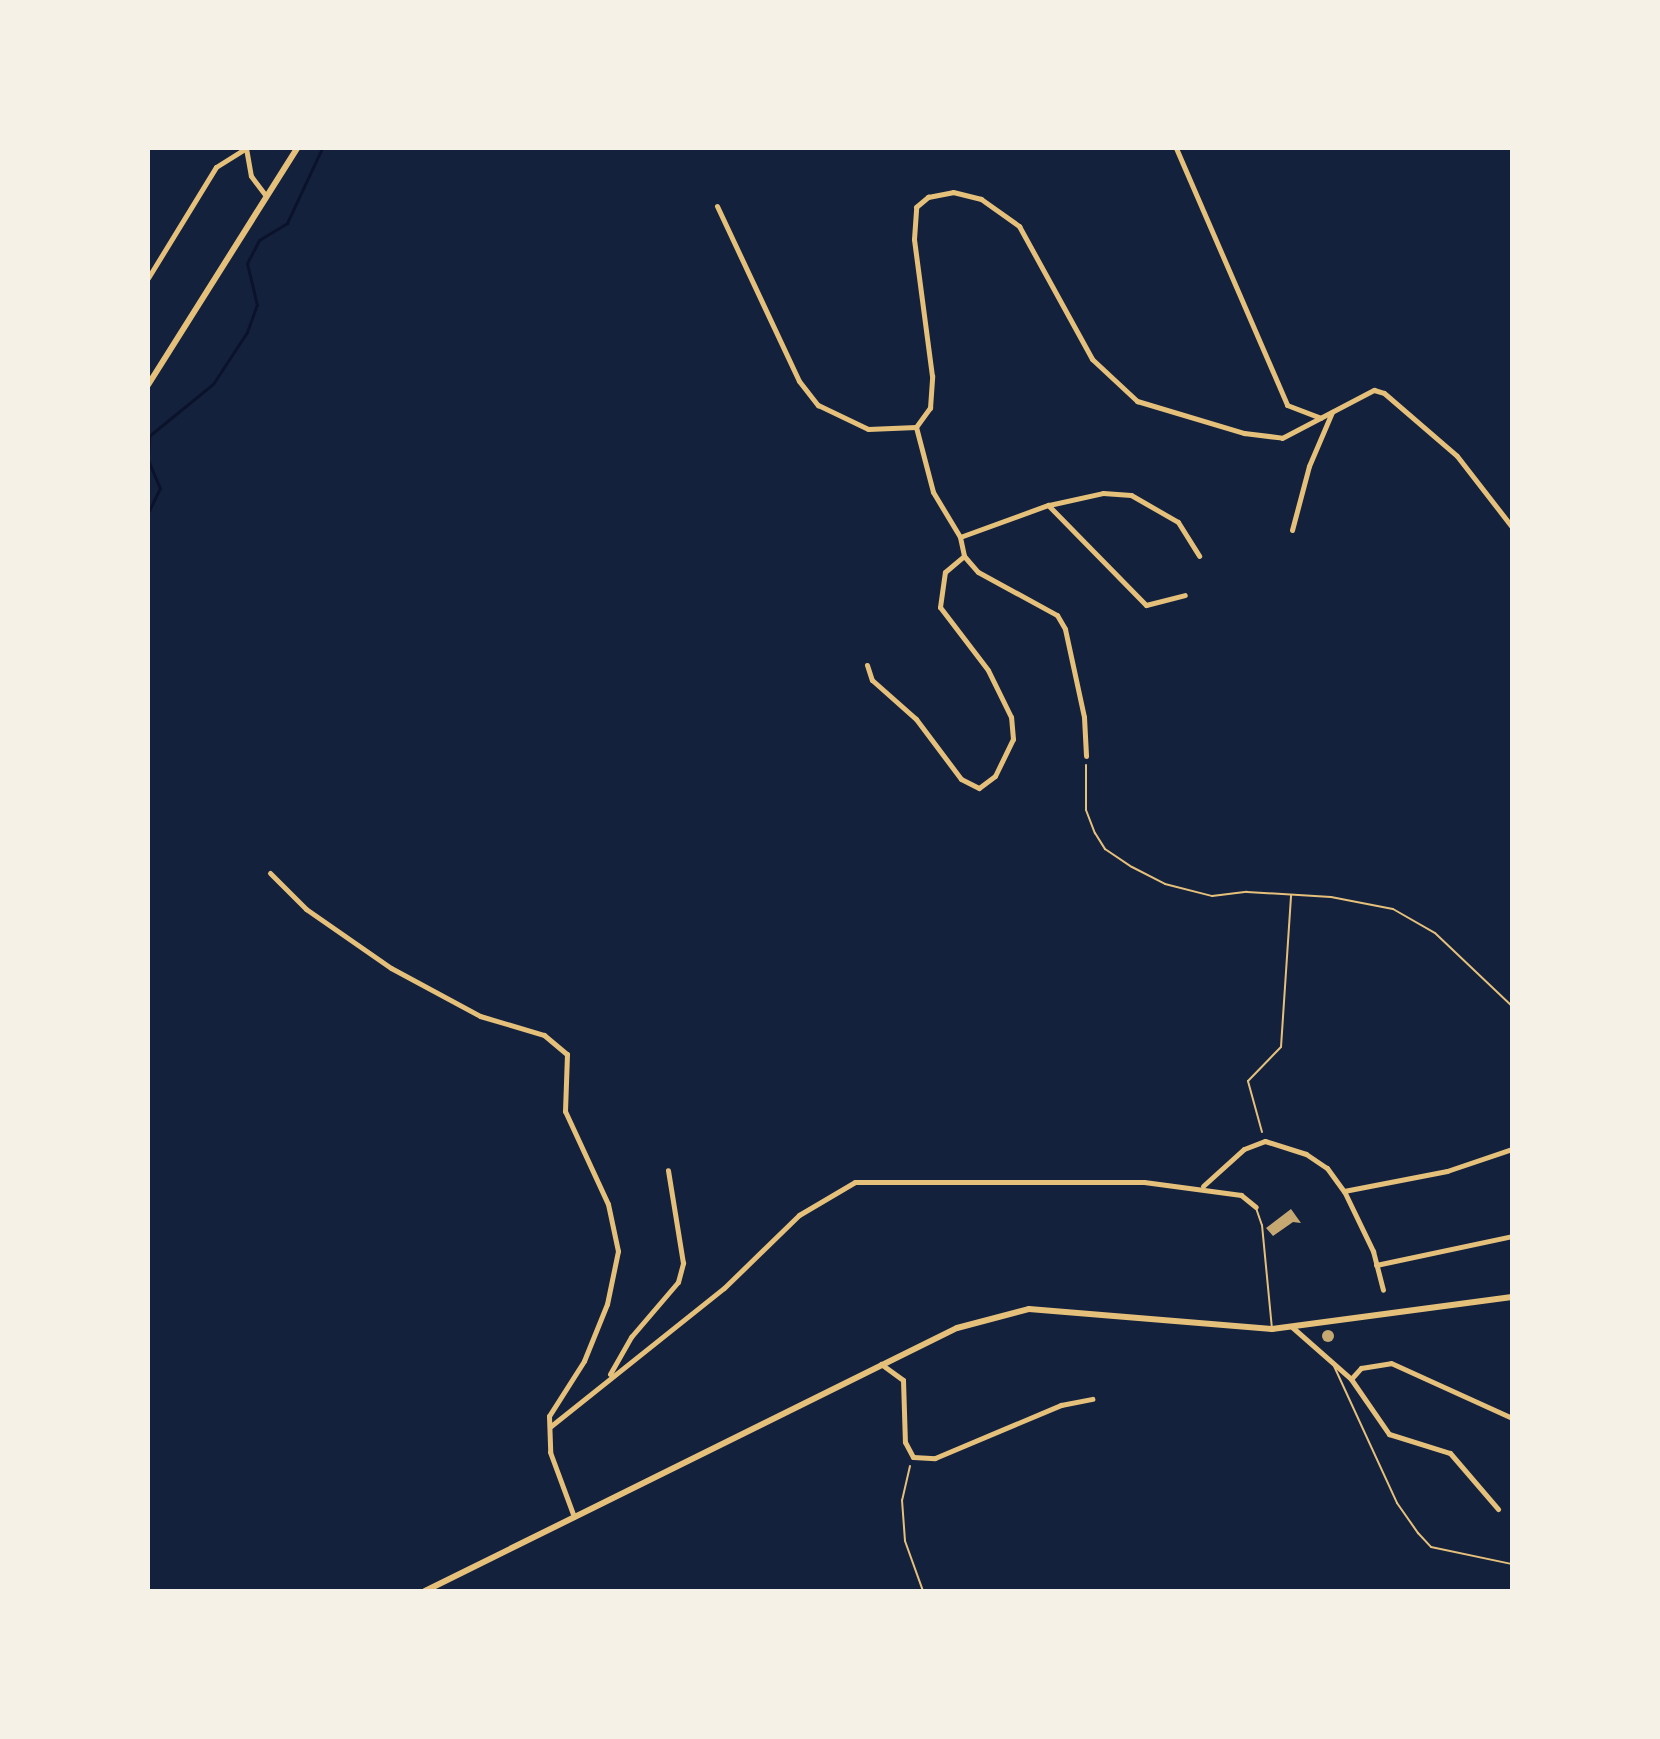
<!DOCTYPE html>
<style>
body{margin:0}
#map{position:relative;width:1660px;height:1739px;overflow:hidden;background:#14213d;font-family:Manrope,sans-serif}
div>[style]{position:absolute}
.stream>*{height:3px;margin:-1.5px;padding:0 1.5px;transform-origin:1.5px;border-radius:1.5px;background:#0b132b}
.building>*{inset:0;background:#c6a872}
.round{border-radius:50%}
.path>*{height:2px;margin:-1px;padding:0 1px;transform-origin:1px;border-radius:1px;background:#e5c07b}
.service>*{height:2px;margin:-1px;padding:0 1px;transform-origin:1px;border-radius:1px;background:#e5c07b}
.minor>*{height:5px;margin:-2.5px;padding:0 2.5px;transform-origin:2.5px;border-radius:2.5px;background:#e5c07b}
.tertiary>*{height:6px;margin:-3px;padding:0 3px;transform-origin:3px;border-radius:3px;background:#e5c07b}
span{translate:-50% -50%;white-space:nowrap;text-align:center;line-height:1.15;-webkit-text-stroke:6px #f6f1e7;paint-order:stroke}
.frame{position:absolute;inset:0;border:150px solid #f6f1e7;pointer-events:none}
</style>
<div id="map">
<div class="stream">
<div style="left:148px;top:458px;width:22px;rotate:-87deg"></div>
<div style="left:149px;top:436px;width:82px;rotate:-39.1deg"></div>
<div style="left:213px;top:384px;width:62px;rotate:-56.8deg"></div>
<div style="left:247px;top:332px;width:29px;rotate:-70deg"></div>
<div style="left:257px;top:305px;width:43px;rotate:-103.4deg"></div>
<div style="left:247px;top:263px;width:26px;rotate:-62deg"></div>
<div style="left:259px;top:240px;width:33px;rotate:-31deg"></div>
<div style="left:287px;top:223px;width:83px;rotate:-65deg"></div>
<div style="left:148px;top:460px;width:30px;rotate:67deg"></div>
<div style="left:160px;top:488px;width:28px;rotate:116deg"></div>
</div>
<div class="building">
<div style="clip-path:polygon(1291px 1209px,1301px 1223px,1293px 1222px,1273px 1236px,1266px 1228px)"></div>
<div class="round" style="left:1322px;top:1330px;width:12px;height:12px"></div>
</div>
<div class="path">
<div style="left:1086px;top:765px;width:45px;rotate:90deg"></div>
<div style="left:1086px;top:810px;width:25px;rotate:69deg"></div>
<div style="left:1095px;top:833px;width:19px;rotate:58deg"></div>
<div style="left:1105px;top:849px;width:32px;rotate:34deg"></div>
<div style="left:1132px;top:867px;width:37px;rotate:27deg"></div>
<div style="left:1165px;top:884px;width:49px;rotate:14.3deg"></div>
<div style="left:1212px;top:896px;width:35px;rotate:-7deg"></div>
<div style="left:1247px;top:892px;width:84px;rotate:3.4deg"></div>
<div style="left:1331px;top:897px;width:63px;rotate:11deg"></div>
<div style="left:1393px;top:909px;width:48px;rotate:29.7deg"></div>
<div style="left:1435px;top:933px;width:106px;rotate:43.5deg"></div>
<div style="left:1262px;top:1132px;width:53px;rotate:-105.4deg"></div>
<div style="left:1248px;top:1081px;width:47px;rotate:-45.9deg"></div>
<div style="left:1281px;top:1047px;width:152px;rotate:-86.2deg"></div>
<div style="left:910px;top:1466px;width:35px;rotate:103deg"></div>
<div style="left:902px;top:1500px;width:41px;rotate:85.8deg"></div>
<div style="left:905px;top:1541px;width:53px;rotate:70.2deg"></div>
</div>
<div class="service">
<div style="left:1256px;top:1208px;width:18px;rotate:71deg"></div>
<div style="left:1262px;top:1225px;width:103px;rotate:84.5deg"></div>
<div style="left:1334px;top:1366px;width:151px;rotate:65.3deg"></div>
<div style="left:1397px;top:1503px;width:37px;rotate:55deg"></div>
<div style="left:1418px;top:1533px;width:19px;rotate:47deg"></div>
<div style="left:1431px;top:1547px;width:83px;rotate:11.9deg"></div>
</div>
<div class="minor">
<div style="left:246px;top:148px;width:28px;rotate:80deg"></div>
<div style="left:251px;top:176px;width:25px;rotate:53deg"></div>
<div style="left:1176px;top:148px;width:280px;rotate:66.6deg"></div>
<div style="left:1287px;top:405px;width:36px;rotate:21deg"></div>
<div style="left:717px;top:206px;width:193px;rotate:64.9deg"></div>
<div style="left:799px;top:381px;width:31px;rotate:52deg"></div>
<div style="left:818px;top:405px;width:55px;rotate:25.6deg"></div>
<div style="left:868px;top:429px;width:48px;rotate:-2.4deg"></div>
<div style="left:916px;top:427px;width:24px;rotate:-54deg"></div>
<div style="left:930px;top:408px;width:32px;rotate:-86deg"></div>
<div style="left:932px;top:376px;width:138px;rotate:-97.5deg"></div>
<div style="left:914px;top:239px;width:32px;rotate:-86deg"></div>
<div style="left:916px;top:207px;width:16px;rotate:-40deg"></div>
<div style="left:928px;top:197px;width:25px;rotate:-11deg"></div>
<div style="left:953px;top:192px;width:29px;rotate:14deg"></div>
<div style="left:981px;top:199px;width:47px;rotate:35.4deg"></div>
<div style="left:1019px;top:226px;width:152px;rotate:61.2deg"></div>
<div style="left:1092px;top:359px;width:62px;rotate:43deg"></div>
<div style="left:1137px;top:401px;width:112px;rotate:16.7deg"></div>
<div style="left:1244px;top:433px;width:38px;rotate:7deg"></div>
<div style="left:1282px;top:438px;width:104px;rotate:-27.6deg"></div>
<div style="left:1374px;top:390px;width:10px;rotate:17deg"></div>
<div style="left:1384px;top:393px;width:96px;rotate:40.8deg"></div>
<div style="left:1457px;top:456px;width:90px;rotate:52.2deg"></div>
<div style="left:148px;top:278px;width:130px;rotate:-58.5deg"></div>
<div style="left:216px;top:167px;width:36px;rotate:-32deg"></div>
<div style="left:916px;top:427px;width:67px;rotate:75.3deg"></div>
<div style="left:933px;top:492px;width:52px;rotate:59deg"></div>
<div style="left:960px;top:537px;width:19px;rotate:78deg"></div>
<div style="left:964px;top:556px;width:21px;rotate:49deg"></div>
<div style="left:978px;top:572px;width:90px;rotate:28.6deg"></div>
<div style="left:1057px;top:615px;width:16px;rotate:60deg"></div>
<div style="left:1065px;top:629px;width:90px;rotate:77.8deg"></div>
<div style="left:1084px;top:717px;width:39px;rotate:87deg"></div>
<div style="left:1049px;top:505px;width:55px;rotate:-12.5deg"></div>
<div style="left:1103px;top:493px;width:28px;rotate:4deg"></div>
<div style="left:1131px;top:495px;width:54px;rotate:29.9deg"></div>
<div style="left:1178px;top:522px;width:40px;rotate:58deg"></div>
<div style="left:1292px;top:530px;width:66px;rotate:-75.1deg"></div>
<div style="left:1309px;top:466px;width:59px;rotate:-66.9deg"></div>
<div style="left:960px;top:537px;width:94px;rotate:-20deg"></div>
<div style="left:1048px;top:505px;width:140px;rotate:45.6deg"></div>
<div style="left:1146px;top:605px;width:40px;rotate:-14.4deg"></div>
<div style="left:867px;top:665px;width:16px;rotate:72deg"></div>
<div style="left:872px;top:680px;width:59px;rotate:41.6deg"></div>
<div style="left:916px;top:719px;width:75px;rotate:53.1deg"></div>
<div style="left:961px;top:779px;width:20px;rotate:27deg"></div>
<div style="left:979px;top:788px;width:20px;rotate:-37deg"></div>
<div style="left:995px;top:776px;width:41px;rotate:-64.1deg"></div>
<div style="left:1013px;top:739px;width:22px;rotate:-95deg"></div>
<div style="left:1011px;top:717px;width:52px;rotate:-116.1deg"></div>
<div style="left:988px;top:670px;width:79px;rotate:-127.3deg"></div>
<div style="left:940px;top:607px;width:35px;rotate:-82deg"></div>
<div style="left:945px;top:572px;width:25px;rotate:-40deg"></div>
<div style="left:1512px;top:700px;width:34px;rotate:90deg"></div>
<div style="left:270px;top:873px;width:51px;rotate:45deg"></div>
<div style="left:306px;top:909px;width:103px;rotate:34.8deg"></div>
<div style="left:391px;top:968px;width:101px;rotate:28.3deg"></div>
<div style="left:480px;top:1016px;width:67px;rotate:16.5deg"></div>
<div style="left:544px;top:1035px;width:30px;rotate:40deg"></div>
<div style="left:567px;top:1054px;width:57px;rotate:92deg"></div>
<div style="left:565px;top:1111px;width:102px;rotate:65.2deg"></div>
<div style="left:608px;top:1204px;width:48px;rotate:78deg"></div>
<div style="left:618px;top:1251px;width:54px;rotate:101.7deg"></div>
<div style="left:607px;top:1304px;width:61px;rotate:112deg"></div>
<div style="left:584px;top:1361px;width:65px;rotate:122.5deg"></div>
<div style="left:549px;top:1416px;width:36px;rotate:88deg"></div>
<div style="left:550px;top:1452px;width:69px;rotate:69.7deg"></div>
<div style="left:1203px;top:1186px;width:55px;rotate:-42.1deg"></div>
<div style="left:1244px;top:1149px;width:22px;rotate:-21deg"></div>
<div style="left:1265px;top:1141px;width:43px;rotate:17.6deg"></div>
<div style="left:1306px;top:1154px;width:25px;rotate:34deg"></div>
<div style="left:1327px;top:1168px;width:29px;rotate:54deg"></div>
<div style="left:1344px;top:1191px;width:67px;rotate:64.2deg"></div>
<div style="left:1373px;top:1251px;width:40px;rotate:75.6deg"></div>
<div style="left:1344px;top:1191px;width:105px;rotate:-11deg"></div>
<div style="left:1447px;top:1171px;width:69px;rotate:-18.7deg"></div>
<div style="left:1376px;top:1265px;width:139px;rotate:-12deg"></div>
<div style="left:1292px;top:1327px;width:79px;rotate:41.4deg"></div>
<div style="left:1351px;top:1379px;width:15px;rotate:-48deg"></div>
<div style="left:1361px;top:1368px;width:30px;rotate:-9deg"></div>
<div style="left:1391px;top:1363px;width:133px;rotate:24.4deg"></div>
<div style="left:881px;top:1364px;width:27px;rotate:36deg"></div>
<div style="left:903px;top:1380px;width:62px;rotate:88.2deg"></div>
<div style="left:905px;top:1442px;width:17px;rotate:62deg"></div>
<div style="left:913px;top:1457px;width:22px;rotate:3deg"></div>
<div style="left:935px;top:1458px;width:137px;rotate:-22.8deg"></div>
<div style="left:1061px;top:1405px;width:32px;rotate:-11deg"></div>
<div style="left:610px;top:1374px;width:43px;rotate:-60.4deg"></div>
<div style="left:631px;top:1337px;width:72px;rotate:-49.5deg"></div>
<div style="left:678px;top:1282px;width:20px;rotate:-75deg"></div>
<div style="left:683px;top:1263px;width:94px;rotate:-99.2deg"></div>
<div style="left:1351px;top:1379px;width:67px;rotate:55.4deg"></div>
<div style="left:1389px;top:1434px;width:64px;rotate:17.3deg"></div>
<div style="left:1450px;top:1453px;width:74px;rotate:49.4deg"></div>
<div style="left:551px;top:1426px;width:221px;rotate:-38.6deg"></div>
<div style="left:724px;top:1288px;width:105px;rotate:-44.2deg"></div>
<div style="left:799px;top:1215px;width:65px;rotate:-30.5deg"></div>
<div style="left:855px;top:1182px;width:289px"></div>
<div style="left:1144px;top:1182px;width:98px;rotate:7.6deg"></div>
<div style="left:1241px;top:1195px;width:19px;rotate:39deg"></div>
</div>
<div class="tertiary">
<div style="left:148px;top:385px;width:280px;rotate:-57.8deg"></div>
<div style="left:425px;top:1591px;width:593px;rotate:-26.31deg"></div>
<div style="left:957px;top:1328px;width:74px;rotate:-14.8deg"></div>
<div style="left:1029px;top:1309px;width:244px;rotate:4.7deg"></div>
<div style="left:1272px;top:1329px;width:242px;rotate:-7.6deg"></div>
</div>
<div class="frame"></div>
</div>
